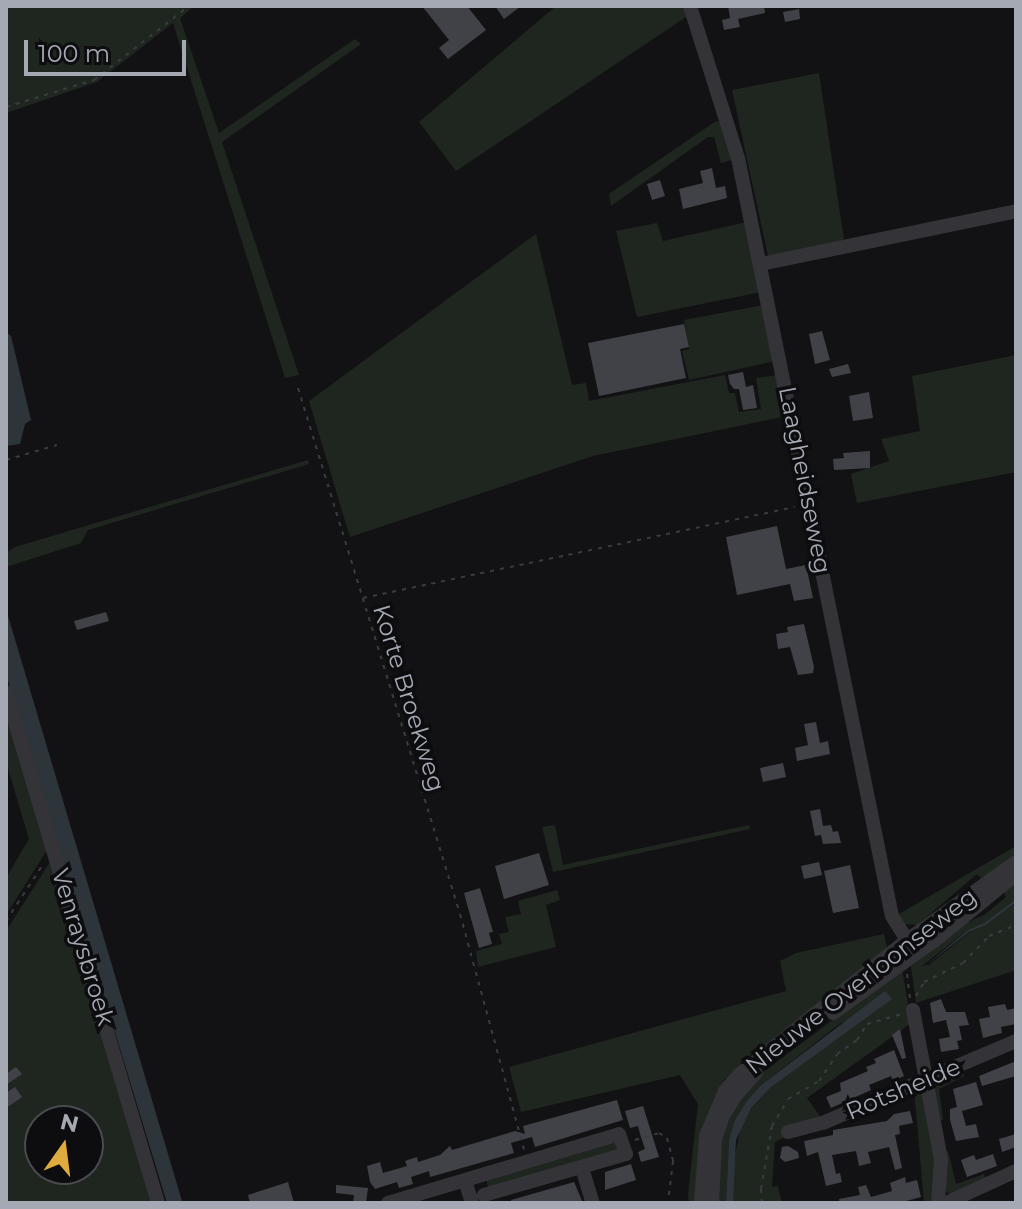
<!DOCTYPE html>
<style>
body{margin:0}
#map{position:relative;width:1022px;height:1209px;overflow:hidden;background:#121214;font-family:Montserrat,sans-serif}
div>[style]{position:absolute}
.green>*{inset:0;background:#1f2620}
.water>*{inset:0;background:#2d353b}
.building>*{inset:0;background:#414247}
.path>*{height:2px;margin-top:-1px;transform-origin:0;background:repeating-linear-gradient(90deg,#3a3b3f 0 4px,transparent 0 10px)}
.minor>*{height:14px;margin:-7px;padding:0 7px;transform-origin:7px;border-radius:7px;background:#343438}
span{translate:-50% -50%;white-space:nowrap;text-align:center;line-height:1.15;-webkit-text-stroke:7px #0d0d0f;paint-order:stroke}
.street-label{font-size:24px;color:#a5a9b3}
.frame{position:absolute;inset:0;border:8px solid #a5a9b3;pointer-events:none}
.north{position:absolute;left:24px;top:1105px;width:80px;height:80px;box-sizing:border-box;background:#0d0d0f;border:2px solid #4a4b51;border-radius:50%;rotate:14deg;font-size:22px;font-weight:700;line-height:32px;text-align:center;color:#a5a9b3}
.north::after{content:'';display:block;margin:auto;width:28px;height:36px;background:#dfab3f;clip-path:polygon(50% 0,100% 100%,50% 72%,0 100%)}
.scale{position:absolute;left:24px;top:40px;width:162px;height:36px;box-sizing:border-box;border:4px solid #a5a9b3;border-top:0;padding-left:10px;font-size:24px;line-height:28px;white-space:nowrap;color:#a5a9b3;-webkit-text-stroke:6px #0d0d0f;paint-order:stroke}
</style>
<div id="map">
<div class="green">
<div style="clip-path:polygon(6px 6px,194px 6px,180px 18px,219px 133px,355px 39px,361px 44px,222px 142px,299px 375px,285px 378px,173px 23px,97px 82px,6px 113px)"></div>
<div style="clip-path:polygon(556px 6px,685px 6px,689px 15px,456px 171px,419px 122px)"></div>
<div style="clip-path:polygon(819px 73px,844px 240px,768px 256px,732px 90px)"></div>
<div style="clip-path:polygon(716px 121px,723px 122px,732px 160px,721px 163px,714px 137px,708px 137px,611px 206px,609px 194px)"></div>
<div style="clip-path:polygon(747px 222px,761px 292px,637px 317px,616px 231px,657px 223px,663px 241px)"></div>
<div style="clip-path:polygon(536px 234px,572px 385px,586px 383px,589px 401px,725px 375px,729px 393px,735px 393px,739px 412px,761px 409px,756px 378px,777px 375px,787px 416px,593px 456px,350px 537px,309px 401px)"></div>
<div style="clip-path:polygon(764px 305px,775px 361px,689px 380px,682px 351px,689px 349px,684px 320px)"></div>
<div style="clip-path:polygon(1016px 355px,1016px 472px,857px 503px,851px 474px,889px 461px,881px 439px,920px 431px,912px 376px)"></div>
<div style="clip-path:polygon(308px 460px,309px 464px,88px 530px,81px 543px,6px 567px,6px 553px,15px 547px)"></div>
<div style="clip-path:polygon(6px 713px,47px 850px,6px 915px,6px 878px,29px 839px,6px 762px)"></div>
<div style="clip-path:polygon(555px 825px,563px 865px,749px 825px,750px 829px,553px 872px,542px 827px)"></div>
<div style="clip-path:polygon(1016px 846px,1016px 858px,1000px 870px,981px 878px,977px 874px,917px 925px,904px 924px,899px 914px)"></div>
<div style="clip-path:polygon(evenodd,50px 862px,154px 1203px,6px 1203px,6px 931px,50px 862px,40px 1121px,88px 1121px,88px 1169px,40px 1169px,40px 1121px)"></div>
<div style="clip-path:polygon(1016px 878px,1016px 899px,984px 923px,968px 930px,922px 966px,929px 965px,970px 932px,986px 925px,1016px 902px,1016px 970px,916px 1003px,911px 966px,960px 926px,984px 915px,1006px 897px,1004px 892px)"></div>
<div style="clip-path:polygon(557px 890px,560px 900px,546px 905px,556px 947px,478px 967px,476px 951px,502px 944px,499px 934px,509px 932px,505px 917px,521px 914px,518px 901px)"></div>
<div style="clip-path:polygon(884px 934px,888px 952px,756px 1057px,753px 1053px,746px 1058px,748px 1062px,723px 1081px,727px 1085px,699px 1203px,689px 1203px,688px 1194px,698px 1104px,680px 1075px,521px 1112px,509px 1067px,786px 991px,780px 961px,796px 953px)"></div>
<div style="clip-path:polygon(902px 968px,911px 1023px,807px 1098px,822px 1119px,775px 1142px,772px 1187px,778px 1186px,782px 1203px,733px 1203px,733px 1164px,741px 1126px,751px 1108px,770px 1088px,891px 999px,838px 1025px,760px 1086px,747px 1101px,729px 1140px,726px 1203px,715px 1203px,721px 1131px,751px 1081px)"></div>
<div style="clip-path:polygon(962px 1068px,964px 1076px,939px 1089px,943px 1120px,938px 1119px,932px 1083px)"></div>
<div style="clip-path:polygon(914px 1087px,921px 1087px,937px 1157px,931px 1203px,924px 1203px)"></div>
<div style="clip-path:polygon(615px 1141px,617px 1152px,490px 1189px,487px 1184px,487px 1179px)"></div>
<div style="clip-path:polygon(948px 1151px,956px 1184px,984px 1174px,986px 1180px,949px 1194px,944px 1190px,942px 1152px)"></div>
</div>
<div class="water">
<div style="clip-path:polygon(6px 332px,11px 336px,31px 420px,25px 424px,20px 444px,6px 446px)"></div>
<div style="clip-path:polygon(6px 609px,182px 1201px,177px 1203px,167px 1203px,6px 674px)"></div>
<div style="clip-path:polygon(1016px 899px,1016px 902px,986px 925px,969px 932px,923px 968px,968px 930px,984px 923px)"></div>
<div style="clip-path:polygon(885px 991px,892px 999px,770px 1088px,751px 1108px,736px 1140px,733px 1203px,726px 1203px,729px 1140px,735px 1120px,747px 1101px,760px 1086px)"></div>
</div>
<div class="building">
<div style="clip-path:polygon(422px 6px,467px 6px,486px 30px,448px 59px,439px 48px,449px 40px)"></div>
<div style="clip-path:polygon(495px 6px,521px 6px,504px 19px)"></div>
<div style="clip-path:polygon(728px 6px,764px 6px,765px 13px,738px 19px,740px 27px,724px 30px,722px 20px,730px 18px)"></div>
<div style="clip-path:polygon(799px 9px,800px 19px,785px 22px,783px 12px)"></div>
<div style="clip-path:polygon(712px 168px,716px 188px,725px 186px,727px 198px,683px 209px,679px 189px,703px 183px,700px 171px)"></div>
<div style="clip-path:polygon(660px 180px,665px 196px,652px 200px,647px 184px)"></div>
<div style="clip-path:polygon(684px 324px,689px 347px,680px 349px,686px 378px,599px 396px,588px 343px)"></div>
<div style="clip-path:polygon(822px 331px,830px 360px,815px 364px,809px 334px)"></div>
<div style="clip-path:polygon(848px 364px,851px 373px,832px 377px,829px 369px)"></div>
<div style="clip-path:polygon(743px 372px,746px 387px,753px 385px,757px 408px,743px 410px,739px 389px,734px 389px,730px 384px,728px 375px)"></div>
<div style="clip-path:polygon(869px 392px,873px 418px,853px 421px,849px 396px)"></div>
<div style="clip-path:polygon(870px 451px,870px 468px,834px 470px,833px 459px,844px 458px,843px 453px)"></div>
<div style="clip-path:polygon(777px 526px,786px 569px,806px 565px,813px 598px,794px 601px,790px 584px,737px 595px,726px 537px)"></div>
<div style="clip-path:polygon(106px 612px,109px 621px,77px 630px,74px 621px)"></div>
<div style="clip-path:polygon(804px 624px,814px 667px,813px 673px,798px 675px,790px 647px,778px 649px,776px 634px,788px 632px,787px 627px)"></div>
<div style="clip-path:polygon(816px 722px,820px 743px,828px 741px,830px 754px,797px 761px,795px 748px,808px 745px,804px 724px)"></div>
<div style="clip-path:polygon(783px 763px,786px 777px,763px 782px,760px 768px)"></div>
<div style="clip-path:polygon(820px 809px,823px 826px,831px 825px,833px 832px,838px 831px,841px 843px,823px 844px,821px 835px,815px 836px,810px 811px)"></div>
<div style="clip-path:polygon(539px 853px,549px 885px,504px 899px,495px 866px)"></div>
<div style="clip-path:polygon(819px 862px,822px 875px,804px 879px,801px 866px)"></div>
<div style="clip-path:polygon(850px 865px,859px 908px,833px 913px,824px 871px)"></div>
<div style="clip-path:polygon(480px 888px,493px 932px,489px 933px,492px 944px,479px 948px,464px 893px)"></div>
<div style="clip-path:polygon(941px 999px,946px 1012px,965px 1012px,969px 1025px,959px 1026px,962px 1040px,957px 1041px,959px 1049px,941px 1052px,939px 1039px,950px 1037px,946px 1020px,933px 1023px,930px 1003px)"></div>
<div style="clip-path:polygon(1005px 1004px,1007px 1010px,1016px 1008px,1016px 1024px,1001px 1027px,1002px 1033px,983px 1038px,979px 1019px,990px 1017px,988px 1007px)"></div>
<div style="clip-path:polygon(900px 1029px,906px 1058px,902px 1059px,892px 1035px)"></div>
<div style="clip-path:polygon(894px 1050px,904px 1076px,893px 1081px,891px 1076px,869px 1085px,871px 1090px,831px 1108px,826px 1097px,841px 1091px,840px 1083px,868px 1071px,866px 1067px,876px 1063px,874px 1059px)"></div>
<div style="clip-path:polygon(1016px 1061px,1016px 1076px,982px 1086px,979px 1076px)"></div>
<div style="clip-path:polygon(16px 1067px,22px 1074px,6px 1085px,6px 1074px)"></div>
<div style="clip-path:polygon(976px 1082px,983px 1105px,962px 1111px,966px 1126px,976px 1124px,979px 1137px,956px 1141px,950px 1120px,950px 1109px,957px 1107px,953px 1089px)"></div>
<div style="clip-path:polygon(15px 1087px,22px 1097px,6px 1108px,6px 1093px)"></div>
<div style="clip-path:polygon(617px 1100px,623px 1120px,535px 1147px,532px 1137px,511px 1143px,514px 1153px,430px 1177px,429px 1171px,411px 1177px,413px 1184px,399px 1188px,397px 1182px,375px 1189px,370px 1182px,367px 1166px,380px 1162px,383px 1173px,407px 1166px,405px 1161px,417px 1157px,418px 1162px,440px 1155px,450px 1146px,452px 1150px,515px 1131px,525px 1134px,523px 1126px)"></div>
<div style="clip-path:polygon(643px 1106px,659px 1157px,641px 1162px,638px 1152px,645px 1149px,640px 1134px,638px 1126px,630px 1128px,625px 1111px)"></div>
<div style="clip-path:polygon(910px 1111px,913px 1123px,899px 1126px,900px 1134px,895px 1135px,902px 1168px,895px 1170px,889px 1147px,868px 1152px,871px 1163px,859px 1166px,856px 1151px,832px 1155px,836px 1174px,840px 1173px,842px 1182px,826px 1186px,818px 1152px,807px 1156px,804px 1141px,833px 1135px,833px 1130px,887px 1121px,894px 1114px)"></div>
<div style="clip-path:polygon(1016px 1134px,1016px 1147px,1002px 1152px,999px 1139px)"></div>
<div style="clip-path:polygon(788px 1146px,798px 1152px,799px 1158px,785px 1162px,780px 1158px,782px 1147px)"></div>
<div style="clip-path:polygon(993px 1154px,997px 1166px,967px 1177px,961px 1160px,974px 1155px,976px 1160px)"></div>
<div style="clip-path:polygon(631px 1164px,636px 1180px,605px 1190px,605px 1172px)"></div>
<div style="clip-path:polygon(905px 1177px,906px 1183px,917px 1180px,921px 1197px,899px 1203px,840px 1203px,839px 1199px,860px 1195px,858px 1187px,866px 1185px,871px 1197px,892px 1191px,890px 1183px)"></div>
<div style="clip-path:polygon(288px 1182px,294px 1203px,250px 1203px,248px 1195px)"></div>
<div style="clip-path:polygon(574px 1182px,583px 1203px,512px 1203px,511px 1200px)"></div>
<div style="clip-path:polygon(336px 1185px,368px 1188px,366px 1203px,353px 1203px,354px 1195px,336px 1193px)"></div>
</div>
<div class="path">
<div style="left:6px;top:107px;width:92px;rotate:-17.1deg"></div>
<div style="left:94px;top:80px;width:120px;rotate:-37.9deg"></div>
<div style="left:298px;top:388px;width:550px;rotate:72.88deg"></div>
<div style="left:460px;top:914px;width:245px;rotate:74.8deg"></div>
<div style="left:6px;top:460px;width:53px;rotate:-16.4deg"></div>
<div style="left:363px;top:598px;width:441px;rotate:-11.9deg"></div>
<div style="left:6px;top:921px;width:69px;rotate:-56.8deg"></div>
<div style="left:907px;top:974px;width:26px;rotate:83deg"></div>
<div style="left:916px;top:996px;width:16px;rotate:-60deg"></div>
<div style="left:924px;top:982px;width:43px;rotate:-26deg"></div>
<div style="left:963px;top:963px;width:37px;rotate:-46deg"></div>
<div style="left:989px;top:936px;width:29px;rotate:-22deg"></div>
<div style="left:635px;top:1140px;width:25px;rotate:-16deg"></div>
<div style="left:659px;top:1133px;width:9px;rotate:32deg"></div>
<div style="left:667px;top:1138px;width:24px;rotate:75deg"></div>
<div style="left:673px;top:1161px;width:42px;rotate:96.8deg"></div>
<div style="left:762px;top:1203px;width:14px;rotate:-94deg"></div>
<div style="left:761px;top:1189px;width:64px;rotate:-80.1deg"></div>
<div style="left:772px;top:1126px;width:31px;rotate:-59deg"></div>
<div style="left:788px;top:1099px;width:36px;rotate:-30deg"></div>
<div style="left:819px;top:1081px;width:32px;rotate:-56deg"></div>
<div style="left:837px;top:1054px;width:24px;rotate:-35deg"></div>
<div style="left:857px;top:1040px;width:19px;rotate:-58deg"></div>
<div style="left:867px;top:1024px;width:36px;rotate:-16deg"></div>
</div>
<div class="minor">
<div style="left:690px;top:6px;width:159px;rotate:72.5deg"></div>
<div style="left:738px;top:158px;width:773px;rotate:78.52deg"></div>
<div style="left:892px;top:916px;width:44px;rotate:58.1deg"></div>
<div style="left:761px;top:264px;width:260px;rotate:-11.7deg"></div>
<div style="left:6px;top:692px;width:533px;rotate:73.43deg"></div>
<div style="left:913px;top:1010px;width:152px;rotate:79.4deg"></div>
<div style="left:941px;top:1159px;width:44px;rotate:93.9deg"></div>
<div style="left:833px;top:1013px;width:130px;rotate:-35.6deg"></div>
<div style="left:939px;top:937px;width:99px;rotate:-39.3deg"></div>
<div style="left:788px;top:1132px;width:38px;rotate:-15deg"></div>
<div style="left:825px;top:1122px;width:207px;rotate:-23deg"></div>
<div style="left:582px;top:1168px;width:37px;rotate:73deg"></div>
<div style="left:465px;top:1181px;width:23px;rotate:72deg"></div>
<div style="left:388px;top:1203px;width:241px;rotate:-16.6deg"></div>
<div style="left:619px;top:1134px;width:21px;rotate:71deg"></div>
<div style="left:626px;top:1154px;width:148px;rotate:163.9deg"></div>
<div style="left:701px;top:1203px;width:67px;rotate:-85.7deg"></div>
<div style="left:706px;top:1136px;width:49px;rotate:-67.1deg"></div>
<div style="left:725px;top:1091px;width:23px;rotate:-49deg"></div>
<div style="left:740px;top:1074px;width:213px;rotate:-38.7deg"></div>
<div style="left:906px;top:941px;width:135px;rotate:-35.7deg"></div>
<div style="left:712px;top:1203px;width:64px;rotate:-87.3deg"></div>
<div style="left:715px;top:1139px;width:24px;rotate:-71deg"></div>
<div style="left:723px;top:1116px;width:23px;rotate:-59deg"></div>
<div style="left:735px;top:1096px;width:31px;rotate:-48deg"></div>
<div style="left:946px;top:1203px;width:77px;rotate:-24.6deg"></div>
</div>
<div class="street-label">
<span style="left:805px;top:480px;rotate:79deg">Laagheidseweg</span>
<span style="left:409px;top:698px;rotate:73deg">Korte Broekweg</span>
<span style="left:83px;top:947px;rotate:73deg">Venraysbroek</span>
<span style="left:861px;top:981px;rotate:-38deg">Nieuwe Overloonseweg</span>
<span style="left:903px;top:1089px;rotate:-23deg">Rotsheide</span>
</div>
<div class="frame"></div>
<div class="north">N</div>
<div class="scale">100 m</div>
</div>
